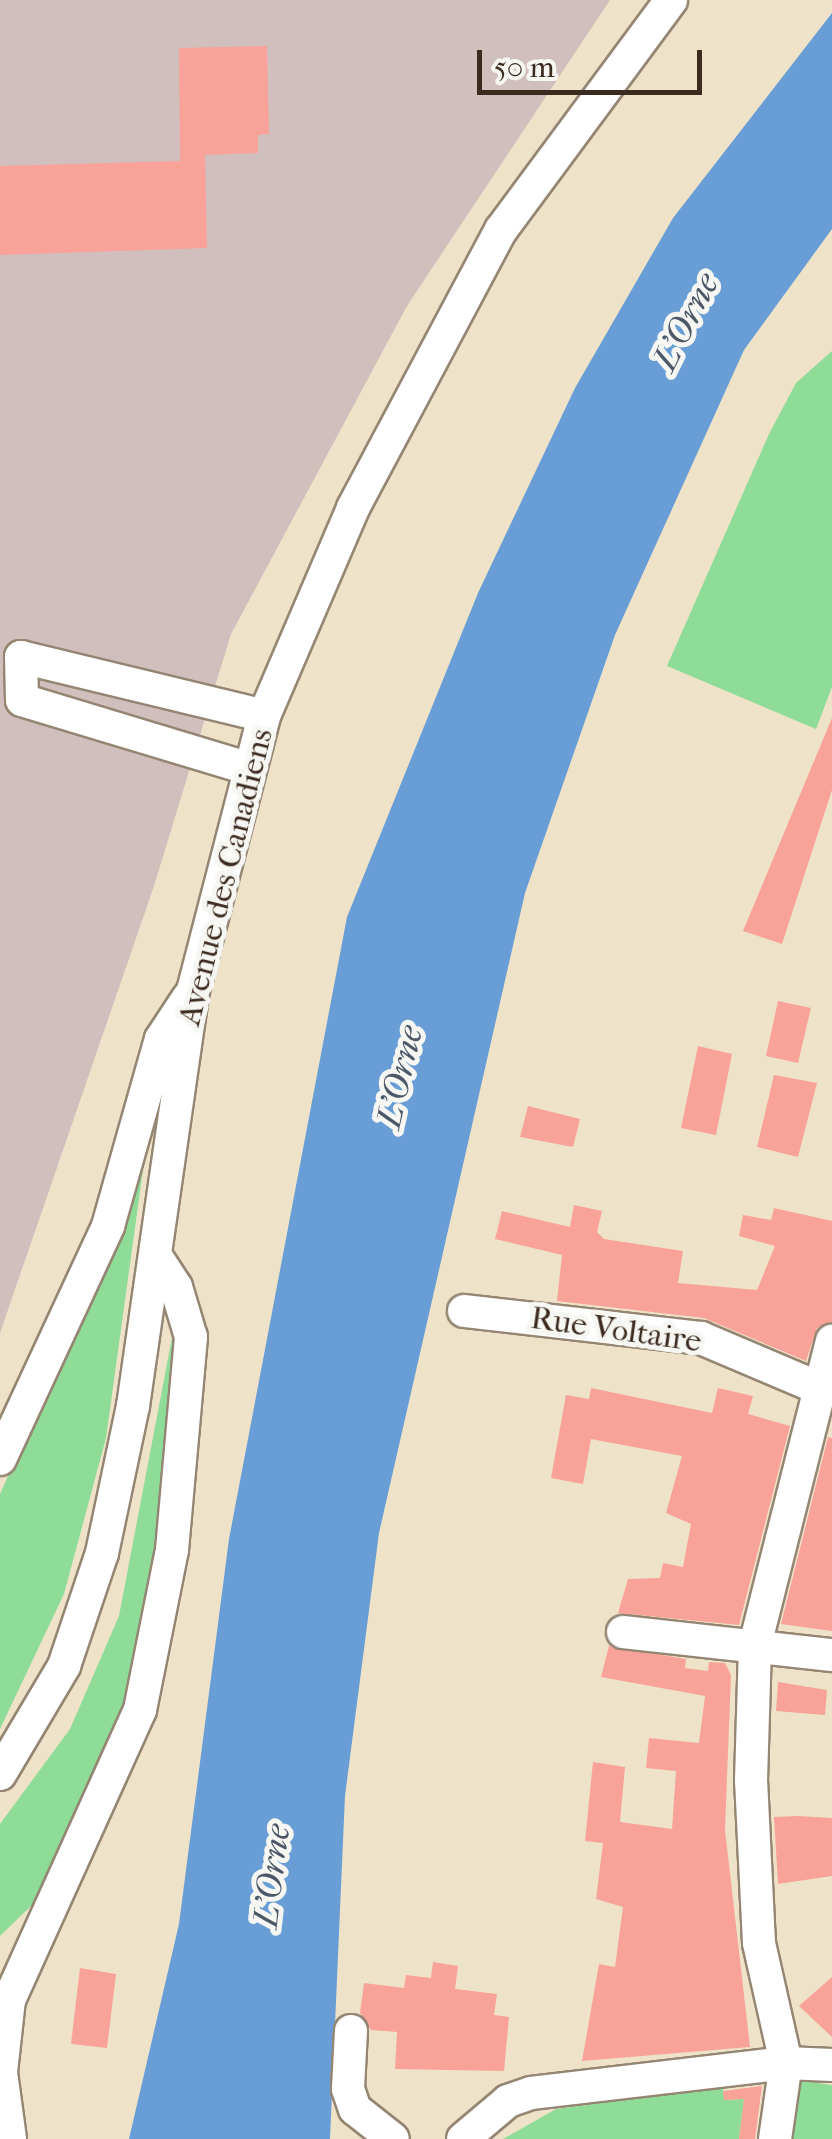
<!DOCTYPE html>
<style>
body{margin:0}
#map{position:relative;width:832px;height:2139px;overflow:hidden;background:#eee3c8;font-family:"IM FELL French Canon",serif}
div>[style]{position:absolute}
.industrial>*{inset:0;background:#d1bfbe}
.green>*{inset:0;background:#8fdb98}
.water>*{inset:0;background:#689ed5}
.building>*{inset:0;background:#f9a299}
.roads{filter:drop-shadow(2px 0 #948673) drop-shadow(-2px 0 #948673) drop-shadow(0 2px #948673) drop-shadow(0 -2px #948673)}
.minor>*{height:32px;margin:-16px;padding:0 16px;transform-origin:16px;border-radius:16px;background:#fff}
span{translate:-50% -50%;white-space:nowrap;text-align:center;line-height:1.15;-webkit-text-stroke:10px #f6f6f2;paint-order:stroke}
.street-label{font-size:32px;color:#3b2a1e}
.water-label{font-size:35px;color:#4d5867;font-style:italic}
.scale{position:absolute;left:477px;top:50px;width:225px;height:45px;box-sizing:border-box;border:5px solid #3b2a1e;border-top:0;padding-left:12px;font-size:30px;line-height:35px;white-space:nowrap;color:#3b2a1e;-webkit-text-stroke:8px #f6f6f2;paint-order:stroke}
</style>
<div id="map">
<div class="industrial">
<div style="clip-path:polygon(0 0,610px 0,407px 306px,231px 634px,154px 886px,0 1333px)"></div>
</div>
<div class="green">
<div style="clip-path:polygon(832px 351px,832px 687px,816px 729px,667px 666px,769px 434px,796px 383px)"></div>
<div style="clip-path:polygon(146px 1148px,106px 1438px,64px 1594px,0 1729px,0 1494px,103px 1262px)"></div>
<div style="clip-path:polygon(174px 1327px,180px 1414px,129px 1701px,33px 1904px,0 1936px,0 1824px,70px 1729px,119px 1616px)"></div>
<div style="clip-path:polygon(795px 2080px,832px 2085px,832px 2139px,785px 2139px)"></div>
<div style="clip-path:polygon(723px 2087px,724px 2100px,744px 2099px,739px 2139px,503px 2139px,556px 2109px)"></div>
</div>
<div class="water">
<div style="clip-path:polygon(832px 13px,832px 229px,744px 350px,615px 635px,525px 893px,379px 1533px,345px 1796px,330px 2139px,129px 2139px,179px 1924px,229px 1539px,347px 917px,478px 593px,575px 388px,673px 218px)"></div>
</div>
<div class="building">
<div style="clip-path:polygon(267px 46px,269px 134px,258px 135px,258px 153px,205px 155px,207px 248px,0 255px,0 166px,180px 161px,179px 48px)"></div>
<div style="clip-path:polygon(832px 718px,832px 790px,782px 944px,743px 931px)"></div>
<div style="clip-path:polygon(778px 1001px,811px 1008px,798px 1063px,766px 1056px)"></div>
<div style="clip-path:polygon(698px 1046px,732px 1054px,716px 1135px,681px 1128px)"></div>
<div style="clip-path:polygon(774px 1075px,817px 1083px,798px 1157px,757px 1147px)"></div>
<div style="clip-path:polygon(528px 1106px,580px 1119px,573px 1147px,520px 1137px)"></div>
<div style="clip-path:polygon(574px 1205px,602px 1211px,597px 1232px,604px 1239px,683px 1251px,678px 1283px,757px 1290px,775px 1246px,739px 1236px,743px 1215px,771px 1220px,774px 1208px,832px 1221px,832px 1322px,817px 1328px,806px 1361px,704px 1318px,557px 1301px,562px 1255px,495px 1239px,502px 1211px,570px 1227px)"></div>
<div style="clip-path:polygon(591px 1388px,712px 1413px,718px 1388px,753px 1396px,748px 1414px,790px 1426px,739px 1625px,618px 1613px,628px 1579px,660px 1578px,663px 1563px,683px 1567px,691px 1524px,666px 1513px,682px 1456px,591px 1439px,583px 1484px,551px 1478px,566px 1395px,589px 1399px)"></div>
<div style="clip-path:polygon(828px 1437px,832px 1438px,832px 1631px,781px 1624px)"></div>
<div style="clip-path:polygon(609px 1646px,686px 1659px,685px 1668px,708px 1671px,709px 1662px,725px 1663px,731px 1675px,725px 1830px,750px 2047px,582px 2061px,599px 1964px,615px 1967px,623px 1907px,596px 1899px,603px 1843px,585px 1841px,593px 1762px,625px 1767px,620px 1822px,672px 1829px,676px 1771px,646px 1768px,649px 1738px,699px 1743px,705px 1696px,601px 1677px)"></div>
<div style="clip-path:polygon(778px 1682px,827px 1690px,825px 1715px,776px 1711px)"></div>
<div style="clip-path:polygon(798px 1816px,832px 1818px,832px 1876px,778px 1884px,774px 1817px)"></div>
<div style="clip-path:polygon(433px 1962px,458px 1966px,455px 1989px,497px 1994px,494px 2015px,509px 2017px,504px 2071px,395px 2069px,397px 2032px,371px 2030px,360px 2013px,364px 1983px,404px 1988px,406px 1975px,431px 1978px)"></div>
<div style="clip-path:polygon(80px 1968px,116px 1974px,107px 2048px,71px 2044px)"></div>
<div style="clip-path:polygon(832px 1977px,832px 2037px,799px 2006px)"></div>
<div style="clip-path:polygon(762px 2086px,755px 2139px,739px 2139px,744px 2099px,724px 2100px,723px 2091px)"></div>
</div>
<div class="roads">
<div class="minor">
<div style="left:247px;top:768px;width:235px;rotate:-163.2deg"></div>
<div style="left:22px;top:700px;width:43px;rotate:-91.3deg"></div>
<div style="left:21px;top:657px;width:250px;rotate:13.6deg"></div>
<div style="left:464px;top:1311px;width:239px;rotate:6.5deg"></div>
<div style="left:701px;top:1338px;width:128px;rotate:23deg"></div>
<div style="left:0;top:1459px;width:257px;rotate:-65.1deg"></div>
<div style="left:108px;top:1226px;width:194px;rotate:-74.2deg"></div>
<div style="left:161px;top:1039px;width:49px;rotate:-56.6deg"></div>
<div style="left:623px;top:1632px;width:210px;rotate:6.3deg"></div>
<div style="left:0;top:1774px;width:126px;rotate:-59.3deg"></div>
<div style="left:64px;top:1666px;width:119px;rotate:-71.4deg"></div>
<div style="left:102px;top:1553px;width:150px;rotate:-78.1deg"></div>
<div style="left:133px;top:1406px;width:419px;rotate:-81.8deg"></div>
<div style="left:193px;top:991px;width:284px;rotate:-75.5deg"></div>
<div style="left:264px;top:716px;width:226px;rotate:-66.8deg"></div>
<div style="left:353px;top:508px;width:315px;rotate:-62deg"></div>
<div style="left:501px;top:230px;width:286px;rotate:-53.5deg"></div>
<div style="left:351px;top:2031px;width:58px;rotate:93deg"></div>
<div style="left:348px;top:2089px;width:21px;rotate:71deg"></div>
<div style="left:355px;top:2109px;width:48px;rotate:38.3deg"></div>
<div style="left:10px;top:2139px;width:68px;rotate:-97.7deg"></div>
<div style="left:1px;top:2072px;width:72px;rotate:-83.7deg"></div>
<div style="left:9px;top:2000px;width:318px;rotate:-65.7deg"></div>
<div style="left:140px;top:1710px;width:163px;rotate:-78.7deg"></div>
<div style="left:172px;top:1550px;width:214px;rotate:-84.9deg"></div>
<div style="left:191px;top:1337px;width:52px;rotate:-106.7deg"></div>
<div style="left:176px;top:1287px;width:38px;rotate:-123deg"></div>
<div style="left:463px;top:2139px;width:59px;rotate:-40.2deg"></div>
<div style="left:508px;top:2101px;width:24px;rotate:-19deg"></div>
<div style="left:531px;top:2093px;width:257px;rotate:-6.7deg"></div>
<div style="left:786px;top:2063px;width:46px;rotate:2.5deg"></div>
<div style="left:775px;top:2139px;width:77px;rotate:-81.8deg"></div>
<div style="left:786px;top:2063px;width:123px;rotate:-102.7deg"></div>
<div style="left:759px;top:1943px;width:162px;rotate:-92.8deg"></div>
<div style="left:751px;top:1781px;width:136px;rotate:-88.3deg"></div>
<div style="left:755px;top:1645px;width:314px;rotate:-75.8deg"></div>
</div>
</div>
<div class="street-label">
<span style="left:226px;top:877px;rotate:-76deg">Avenue des Canadiens</span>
<span style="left:616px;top:1330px;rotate:8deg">Rue Voltaire</span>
</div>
<div class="water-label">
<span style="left:686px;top:322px;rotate:-63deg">L'Orne</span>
<span style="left:400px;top:1077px;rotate:-77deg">L'Orne</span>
<span style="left:272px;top:1876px;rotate:-83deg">L'Orne</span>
</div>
<div class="scale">50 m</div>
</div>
